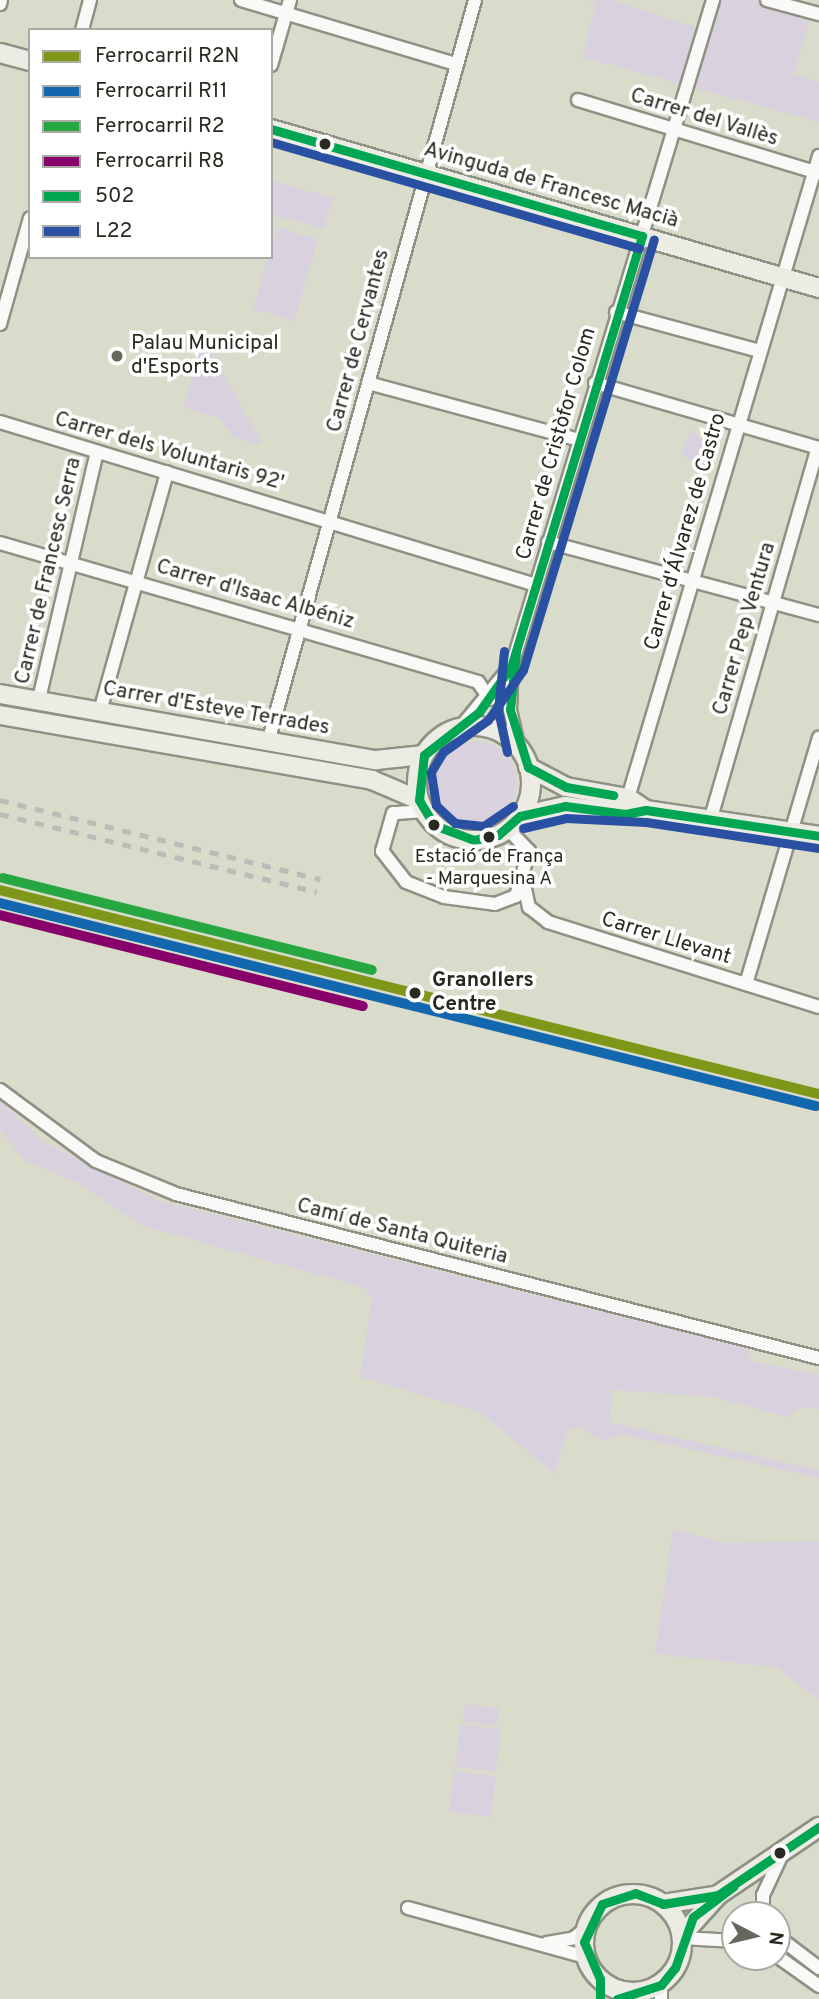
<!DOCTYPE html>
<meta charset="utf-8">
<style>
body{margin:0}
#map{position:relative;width:819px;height:1999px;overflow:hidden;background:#dadccb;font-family:Overpass,sans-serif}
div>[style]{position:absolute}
.green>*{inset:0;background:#d9d1dd}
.round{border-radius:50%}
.roads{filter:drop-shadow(2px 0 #8f9184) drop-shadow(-2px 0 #8f9184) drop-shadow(0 2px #8f9184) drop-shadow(0 -2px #8f9184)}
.street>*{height:12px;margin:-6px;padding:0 6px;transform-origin:6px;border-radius:6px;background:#f9faf7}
.secondary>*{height:18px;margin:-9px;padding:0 9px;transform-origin:9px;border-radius:9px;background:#ecece5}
.secondary>.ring{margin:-9px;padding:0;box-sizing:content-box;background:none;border:18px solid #ecece5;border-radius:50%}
.rail>*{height:4.5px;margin-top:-2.25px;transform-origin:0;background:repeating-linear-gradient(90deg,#bbbcb8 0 9px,transparent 0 18px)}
.bus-1>*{height:9px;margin:-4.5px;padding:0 4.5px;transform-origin:4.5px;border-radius:4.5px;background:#00a651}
.bus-2>*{height:9px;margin:-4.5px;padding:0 4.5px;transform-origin:4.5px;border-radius:4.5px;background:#2950a3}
.rail-1>*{height:10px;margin:-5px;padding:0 5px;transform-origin:5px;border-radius:5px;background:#7e9719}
.rail-2>*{height:10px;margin:-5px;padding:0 5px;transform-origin:5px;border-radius:5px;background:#1267af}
.rail-3>*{height:10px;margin:-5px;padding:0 5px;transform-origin:5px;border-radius:5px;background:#26a741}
.rail-4>*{height:10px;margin:-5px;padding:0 5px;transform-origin:5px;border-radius:5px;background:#88006a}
.dots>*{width:19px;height:19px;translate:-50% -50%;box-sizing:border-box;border:4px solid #fff;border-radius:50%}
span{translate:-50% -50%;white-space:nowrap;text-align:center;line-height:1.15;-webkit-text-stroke:7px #fff;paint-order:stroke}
.bus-label{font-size:19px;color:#292a1f}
.street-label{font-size:21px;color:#292a1f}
.poi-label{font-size:21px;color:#292a1f}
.left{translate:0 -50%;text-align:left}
.stop-label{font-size:21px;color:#292a1f;font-weight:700}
.legend{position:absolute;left:28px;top:28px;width:245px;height:231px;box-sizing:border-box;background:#fff;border:2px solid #a9aaa5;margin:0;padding:9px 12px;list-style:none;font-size:21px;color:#292a1f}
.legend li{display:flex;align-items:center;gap:14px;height:35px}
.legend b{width:35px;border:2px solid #a9aaa5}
.north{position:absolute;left:721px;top:1901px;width:70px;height:70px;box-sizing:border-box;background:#fff;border:2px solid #a9aaa5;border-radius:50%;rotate:97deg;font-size:19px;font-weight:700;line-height:28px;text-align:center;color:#292a1f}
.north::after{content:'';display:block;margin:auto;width:24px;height:32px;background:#67685b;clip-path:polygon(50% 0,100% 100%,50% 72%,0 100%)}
</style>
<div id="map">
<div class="green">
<div style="clip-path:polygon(589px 0,612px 0,704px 30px,713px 0,767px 0,812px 12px,794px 74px,819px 82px,819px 122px,582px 57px,595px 5px)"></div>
<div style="clip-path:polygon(273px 181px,333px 198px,324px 229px,271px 214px)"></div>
<div style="clip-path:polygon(277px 227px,318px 239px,294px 321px,253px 309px)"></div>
<div style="clip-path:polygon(203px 338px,260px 439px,260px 445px,235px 438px,217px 417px,183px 408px)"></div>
<div style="clip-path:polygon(692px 430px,707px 445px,704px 468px,680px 454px)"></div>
<div class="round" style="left:435px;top:742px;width:82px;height:82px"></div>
<div style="clip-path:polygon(0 1102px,44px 1142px,158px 1200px,747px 1349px,752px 1361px,819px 1375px,819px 1409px,801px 1407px,788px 1417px,712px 1397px,613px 1390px,609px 1422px,819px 1470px,819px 1478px,626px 1435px,601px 1440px,577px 1426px,567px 1433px,554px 1474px,481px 1413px,360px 1377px,372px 1297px,362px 1287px,143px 1226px,76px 1182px,25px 1161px,0 1130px)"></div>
<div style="clip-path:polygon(673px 1529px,723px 1543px,819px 1541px,819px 1700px,776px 1667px,655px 1654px)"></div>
<div style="clip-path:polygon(465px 1704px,499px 1708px,497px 1726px,463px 1722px)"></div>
<div style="clip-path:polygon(460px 1724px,501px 1729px,496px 1772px,455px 1767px)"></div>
<div style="clip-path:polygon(454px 1771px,496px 1776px,491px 1817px,449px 1812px)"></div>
</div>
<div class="roads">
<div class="street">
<div style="left:241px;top:0;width:224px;rotate:16.6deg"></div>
<div style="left:767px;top:0;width:54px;rotate:15.1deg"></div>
<div style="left:0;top:4px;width:4px;rotate:-76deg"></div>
<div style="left:82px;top:30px;width:31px;rotate:-75deg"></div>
<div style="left:271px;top:65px;width:68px;rotate:-73.7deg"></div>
<div style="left:578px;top:100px;width:252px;rotate:16.9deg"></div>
<div style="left:616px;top:312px;width:149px;rotate:15.2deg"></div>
<div style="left:0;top:324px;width:110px;rotate:-74.2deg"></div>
<div style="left:368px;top:383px;width:219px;rotate:15.1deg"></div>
<div style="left:595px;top:383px;width:233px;rotate:16.2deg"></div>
<div style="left:0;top:422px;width:560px;rotate:16.91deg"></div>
<div style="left:548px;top:542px;width:281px;rotate:15.1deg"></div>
<div style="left:0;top:543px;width:498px;rotate:16.2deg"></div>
<div style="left:478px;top:682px;width:21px;rotate:55deg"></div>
<div style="left:39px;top:699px;width:254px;rotate:-76.8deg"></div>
<div style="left:100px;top:711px;width:248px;rotate:-74.3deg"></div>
<div style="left:460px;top:728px;width:82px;rotate:-50.5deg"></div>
<div style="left:268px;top:742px;width:770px;rotate:-74.41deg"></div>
<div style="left:519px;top:749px;width:40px;rotate:-103deg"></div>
<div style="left:510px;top:710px;width:45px;rotate:-87.5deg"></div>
<div style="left:512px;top:665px;width:695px;rotate:-73.18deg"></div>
<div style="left:628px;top:798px;width:670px;rotate:-73.43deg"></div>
<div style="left:424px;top:811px;width:31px;rotate:176deg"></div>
<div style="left:393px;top:813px;width:40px;rotate:106deg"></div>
<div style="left:382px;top:851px;width:39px;rotate:52deg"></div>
<div style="left:406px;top:882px;width:41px;rotate:21.5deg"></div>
<div style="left:444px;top:897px;width:51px;rotate:7.8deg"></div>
<div style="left:495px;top:904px;width:22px;rotate:-21deg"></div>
<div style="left:516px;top:896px;width:47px;rotate:-73.9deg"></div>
<div style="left:529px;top:851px;width:30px;rotate:-134deg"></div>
<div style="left:710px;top:821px;width:388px;rotate:-73.9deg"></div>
<div style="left:524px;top:884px;width:24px;rotate:78deg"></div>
<div style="left:529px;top:907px;width:24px;rotate:38deg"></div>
<div style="left:548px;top:922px;width:284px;rotate:17.4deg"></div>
<div style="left:746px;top:984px;width:257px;rotate:-73.5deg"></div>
<div style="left:0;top:1090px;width:119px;rotate:36.5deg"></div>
<div style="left:96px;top:1161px;width:87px;rotate:22.4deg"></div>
<div style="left:176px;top:1194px;width:664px;rotate:14.31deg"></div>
<div style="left:408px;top:1908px;width:185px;rotate:15.4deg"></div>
<div style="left:763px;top:1915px;width:20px;rotate:-90deg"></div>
<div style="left:763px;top:1895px;width:40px;rotate:-65deg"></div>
<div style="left:777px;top:1936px;width:53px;rotate:37.3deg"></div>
<div style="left:682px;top:1938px;width:53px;rotate:3.2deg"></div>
<div style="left:547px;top:1943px;width:27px;rotate:-10deg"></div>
<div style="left:574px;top:1938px;width:14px;rotate:-39deg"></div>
<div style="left:777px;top:1956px;width:52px;rotate:35.5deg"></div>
<div style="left:661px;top:1985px;width:14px;rotate:90deg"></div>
</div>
<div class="secondary">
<div style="left:0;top:53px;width:31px;rotate:15deg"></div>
<div style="left:271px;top:129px;width:571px;rotate:16.18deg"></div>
<div style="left:0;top:694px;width:382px;rotate:10deg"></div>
<div style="left:376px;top:760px;width:48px;rotate:-5.9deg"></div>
<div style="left:0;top:715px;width:378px;rotate:9.9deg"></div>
<div style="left:372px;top:780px;width:51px;rotate:23.1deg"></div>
<div class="ring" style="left:417px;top:726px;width:96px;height:96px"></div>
<div style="left:528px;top:767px;width:43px;rotate:27.8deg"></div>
<div style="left:566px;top:787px;width:63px;rotate:10.1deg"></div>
<div style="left:628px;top:798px;width:22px;rotate:34deg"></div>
<div style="left:520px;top:816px;width:46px;rotate:-12.5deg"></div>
<div style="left:565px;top:806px;width:61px;rotate:7.6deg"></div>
<div style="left:625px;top:814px;width:21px;rotate:-11deg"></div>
<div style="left:646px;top:810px;width:175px;rotate:8.5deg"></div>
<div class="ring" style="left:584px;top:1894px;width:80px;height:80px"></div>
<div style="left:663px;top:1904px;width:52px;rotate:-8.9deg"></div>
<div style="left:682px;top:1935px;width:54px;rotate:-48deg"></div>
<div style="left:718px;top:1895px;width:122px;rotate:-34deg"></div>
</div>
</div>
<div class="rail">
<div style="left:0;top:800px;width:330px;rotate:13.9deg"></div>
<div style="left:0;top:814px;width:326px;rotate:13.8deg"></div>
</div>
<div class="bus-1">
<div style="left:271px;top:129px;width:386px;rotate:16.1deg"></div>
<div style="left:642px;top:236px;width:448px;rotate:106.9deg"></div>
<div style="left:512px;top:665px;width:57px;rotate:125.1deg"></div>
<div style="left:479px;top:712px;width:70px;rotate:142deg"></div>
<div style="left:424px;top:755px;width:45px;rotate:96.3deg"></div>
<div style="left:419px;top:800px;width:29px;rotate:59deg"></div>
<div style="left:434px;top:825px;width:43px;rotate:20.6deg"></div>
<div style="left:474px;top:840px;width:25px;rotate:-12deg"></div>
<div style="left:498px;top:835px;width:29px;rotate:-41deg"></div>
<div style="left:520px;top:816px;width:46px;rotate:-12.5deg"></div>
<div style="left:565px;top:806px;width:61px;rotate:7.6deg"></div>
<div style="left:625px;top:814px;width:21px;rotate:-11deg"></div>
<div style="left:646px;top:810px;width:175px;rotate:8.5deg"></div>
<div style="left:516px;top:652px;width:58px;rotate:95.9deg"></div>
<div style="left:510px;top:710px;width:60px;rotate:72.5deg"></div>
<div style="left:528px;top:767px;width:43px;rotate:27.8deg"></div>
<div style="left:566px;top:787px;width:48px;rotate:9.7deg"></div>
<div style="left:600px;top:1999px;width:20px;rotate:-90deg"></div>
<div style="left:600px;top:1979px;width:40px;rotate:-113.4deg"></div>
<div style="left:584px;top:1942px;width:42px;rotate:-64.7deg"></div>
<div style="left:602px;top:1904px;width:35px;rotate:-18deg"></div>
<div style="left:635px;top:1893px;width:30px;rotate:21deg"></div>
<div style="left:663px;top:1904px;width:56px;rotate:-9.3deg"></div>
<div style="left:718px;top:1895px;width:122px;rotate:-34deg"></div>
<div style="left:617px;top:1999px;width:46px;rotate:-17.7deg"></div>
<div style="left:661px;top:1985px;width:22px;rotate:-51deg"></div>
<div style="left:675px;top:1968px;width:54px;rotate:-70.6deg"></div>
<div style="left:693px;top:1917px;width:51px;rotate:-37.1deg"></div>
</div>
<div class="bus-2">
<div style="left:271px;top:142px;width:383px;rotate:16.1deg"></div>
<div style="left:504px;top:651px;width:59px;rotate:95.8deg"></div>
<div style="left:498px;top:710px;width:43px;rotate:77.9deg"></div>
<div style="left:513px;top:806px;width:36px;rotate:146deg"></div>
<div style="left:483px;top:826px;width:28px;rotate:-174deg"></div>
<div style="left:455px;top:823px;width:26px;rotate:-137deg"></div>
<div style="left:436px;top:805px;width:33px;rotate:-99deg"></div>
<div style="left:431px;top:772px;width:23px;rotate:-59deg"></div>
<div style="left:443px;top:752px;width:55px;rotate:-35.4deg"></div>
<div style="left:488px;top:720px;width:61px;rotate:-55deg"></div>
<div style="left:523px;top:670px;width:450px;rotate:-73.1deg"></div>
<div style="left:523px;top:828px;width:44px;rotate:-13.1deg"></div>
<div style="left:566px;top:818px;width:80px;rotate:2.9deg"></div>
<div style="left:646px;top:822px;width:173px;rotate:8.6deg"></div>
</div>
<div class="rail-1">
<div style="left:0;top:890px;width:844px;rotate:13.99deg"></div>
</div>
<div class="rail-2">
<div style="left:0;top:903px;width:841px;rotate:13.97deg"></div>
</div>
<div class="rail-3">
<div style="left:3px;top:878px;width:380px;rotate:14deg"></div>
</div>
<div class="rail-4">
<div style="left:0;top:915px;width:374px;rotate:14.1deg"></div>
</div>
<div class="dots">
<div style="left:325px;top:144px;background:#292a1f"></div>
<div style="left:117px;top:356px;background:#67685b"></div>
<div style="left:434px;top:825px;background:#292a1f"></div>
<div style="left:489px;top:837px;background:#292a1f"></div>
<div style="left:415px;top:993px;background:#292a1f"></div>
<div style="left:780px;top:1853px;background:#292a1f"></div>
</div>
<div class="bus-label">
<span style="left:489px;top:869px">Estació de França<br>- Marquesina A</span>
</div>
<div class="street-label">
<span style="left:704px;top:118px;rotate:17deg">Carrer del Vallès</span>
<span style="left:551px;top:186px;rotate:16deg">Avinguda de Francesc Macià</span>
<span style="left:359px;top:341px;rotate:-75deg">Carrer de Cervantes</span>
<span style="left:557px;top:444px;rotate:-74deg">Carrer de Cristòfor Colom</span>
<span style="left:169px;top:452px;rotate:16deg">Carrer dels Voluntaris 92'</span>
<span style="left:686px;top:532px;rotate:-74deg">Carrer d'Álvarez de Castro</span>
<span style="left:49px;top:571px;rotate:-77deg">Carrer de Francesc Serra</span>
<span style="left:255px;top:595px;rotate:16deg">Carrer d'Isaac Albéniz</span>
<span style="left:745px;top:629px;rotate:-74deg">Carrer Pep Ventura</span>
<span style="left:216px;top:709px;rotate:10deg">Carrer d'Esteve Terrades</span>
<span style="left:666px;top:939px;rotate:17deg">Carrer Llevant</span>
<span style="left:402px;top:1232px;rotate:14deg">Camí de Santa Quiteria</span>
</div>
<div class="poi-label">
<span class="left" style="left:131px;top:356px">Palau Municipal<br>d'Esports</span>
</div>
<div class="stop-label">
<span class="left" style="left:432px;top:993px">Granollers<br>Centre</span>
</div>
<ul class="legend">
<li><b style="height:9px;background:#7e9719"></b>Ferrocarril R2N</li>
<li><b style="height:9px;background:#1267af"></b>Ferrocarril R11</li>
<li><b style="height:9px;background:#26a741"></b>Ferrocarril R2</li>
<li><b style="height:9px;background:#88006a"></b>Ferrocarril R8</li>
<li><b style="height:9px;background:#00a651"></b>502</li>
<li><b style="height:9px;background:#2950a3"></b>L22</li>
</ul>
<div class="north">N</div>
</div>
